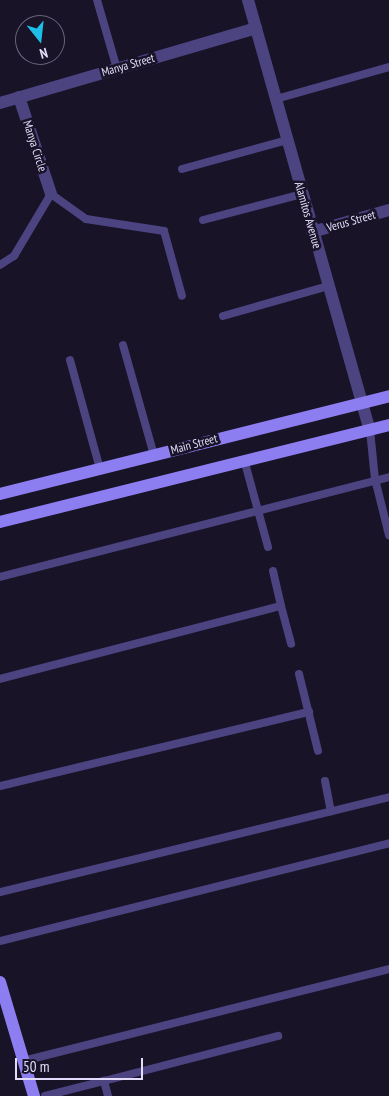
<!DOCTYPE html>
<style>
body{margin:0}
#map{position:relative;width:389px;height:1096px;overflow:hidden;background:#181327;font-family:"PT Sans Narrow",sans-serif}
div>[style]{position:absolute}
.lane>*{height:8px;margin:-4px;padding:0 4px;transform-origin:4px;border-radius:4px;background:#4c4381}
.street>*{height:12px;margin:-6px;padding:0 6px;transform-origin:6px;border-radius:6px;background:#4c4381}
.secondary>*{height:12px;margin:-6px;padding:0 6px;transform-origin:6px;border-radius:6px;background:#8c7ef1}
span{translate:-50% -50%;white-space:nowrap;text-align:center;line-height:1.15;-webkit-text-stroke:5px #181327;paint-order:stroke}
.street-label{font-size:12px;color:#e3ddfb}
.north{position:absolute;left:15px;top:15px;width:50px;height:50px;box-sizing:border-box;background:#181327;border:1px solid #69647c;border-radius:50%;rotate:164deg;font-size:14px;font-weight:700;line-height:20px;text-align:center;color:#e3ddfb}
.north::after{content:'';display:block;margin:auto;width:18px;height:22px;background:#1dbee7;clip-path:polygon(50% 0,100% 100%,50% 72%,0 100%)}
.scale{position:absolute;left:15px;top:1058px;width:128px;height:22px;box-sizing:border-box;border:2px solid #e3ddfb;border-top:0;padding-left:6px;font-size:15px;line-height:18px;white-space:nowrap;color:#e3ddfb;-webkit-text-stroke:4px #181327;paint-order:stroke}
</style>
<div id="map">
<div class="lane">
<div style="left:97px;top:0;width:72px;rotate:73.8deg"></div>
<div style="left:276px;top:99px;width:117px;rotate:-15.8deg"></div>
<div style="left:182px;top:169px;width:109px;rotate:-15.4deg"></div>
<div style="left:203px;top:220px;width:102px;rotate:-14.7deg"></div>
<div style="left:0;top:265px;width:17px;rotate:-33deg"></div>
<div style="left:14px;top:256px;width:72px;rotate:-59.2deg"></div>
<div style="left:51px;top:194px;width:43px;rotate:35.5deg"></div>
<div style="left:86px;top:219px;width:79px;rotate:8.7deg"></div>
<div style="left:164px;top:231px;width:67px;rotate:74.5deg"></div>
<div style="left:223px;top:316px;width:109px;rotate:-15.9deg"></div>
<div style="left:123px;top:345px;width:114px;rotate:74.3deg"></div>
<div style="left:70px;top:360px;width:113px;rotate:74.6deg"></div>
<div style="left:370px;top:430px;width:49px;rotate:84.2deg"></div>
<div style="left:375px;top:479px;width:58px;rotate:76deg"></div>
<div style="left:245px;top:463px;width:87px;rotate:74.7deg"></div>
<div style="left:273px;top:571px;width:36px;rotate:77deg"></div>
<div style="left:0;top:577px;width:402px;rotate:-14.4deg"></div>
<div style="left:299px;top:674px;width:79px;rotate:76.1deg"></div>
<div style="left:0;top:679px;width:290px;rotate:-14.6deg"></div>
<div style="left:281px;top:606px;width:39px;rotate:75deg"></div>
<div style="left:325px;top:781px;width:31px;rotate:79deg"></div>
<div style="left:0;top:786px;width:318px;rotate:-13.5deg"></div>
<div style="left:0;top:892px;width:400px;rotate:-13.7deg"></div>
<div style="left:0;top:941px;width:401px;rotate:-14.1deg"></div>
<div style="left:23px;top:1061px;width:377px;rotate:-14.1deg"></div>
<div style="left:45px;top:1096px;width:61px;rotate:-14.3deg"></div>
<div style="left:108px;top:1096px;width:16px;rotate:-105deg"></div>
<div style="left:104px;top:1081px;width:180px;rotate:-14.5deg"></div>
</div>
<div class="street">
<div style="left:248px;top:0;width:447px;rotate:74.2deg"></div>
<div style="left:19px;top:97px;width:102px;rotate:71.7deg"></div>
<div style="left:0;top:103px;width:267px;rotate:-16.3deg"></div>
<div style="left:312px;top:232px;width:80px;rotate:-15.9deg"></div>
</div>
<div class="secondary">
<div style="left:0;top:494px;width:401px;rotate:-14.1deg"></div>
<div style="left:0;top:522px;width:401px;rotate:-14deg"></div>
<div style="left:0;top:982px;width:119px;rotate:73.4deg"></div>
</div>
<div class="street-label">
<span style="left:128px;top:65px;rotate:-16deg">Manya Street</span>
<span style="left:35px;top:146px;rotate:72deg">Manya Circle</span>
<span style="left:308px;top:215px;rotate:74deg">Alamitos Avenue</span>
<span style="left:351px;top:221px;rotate:-16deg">Verus Street</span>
<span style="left:194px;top:444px;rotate:-15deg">Main Street</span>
</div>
<div class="north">N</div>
<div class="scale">50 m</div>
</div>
